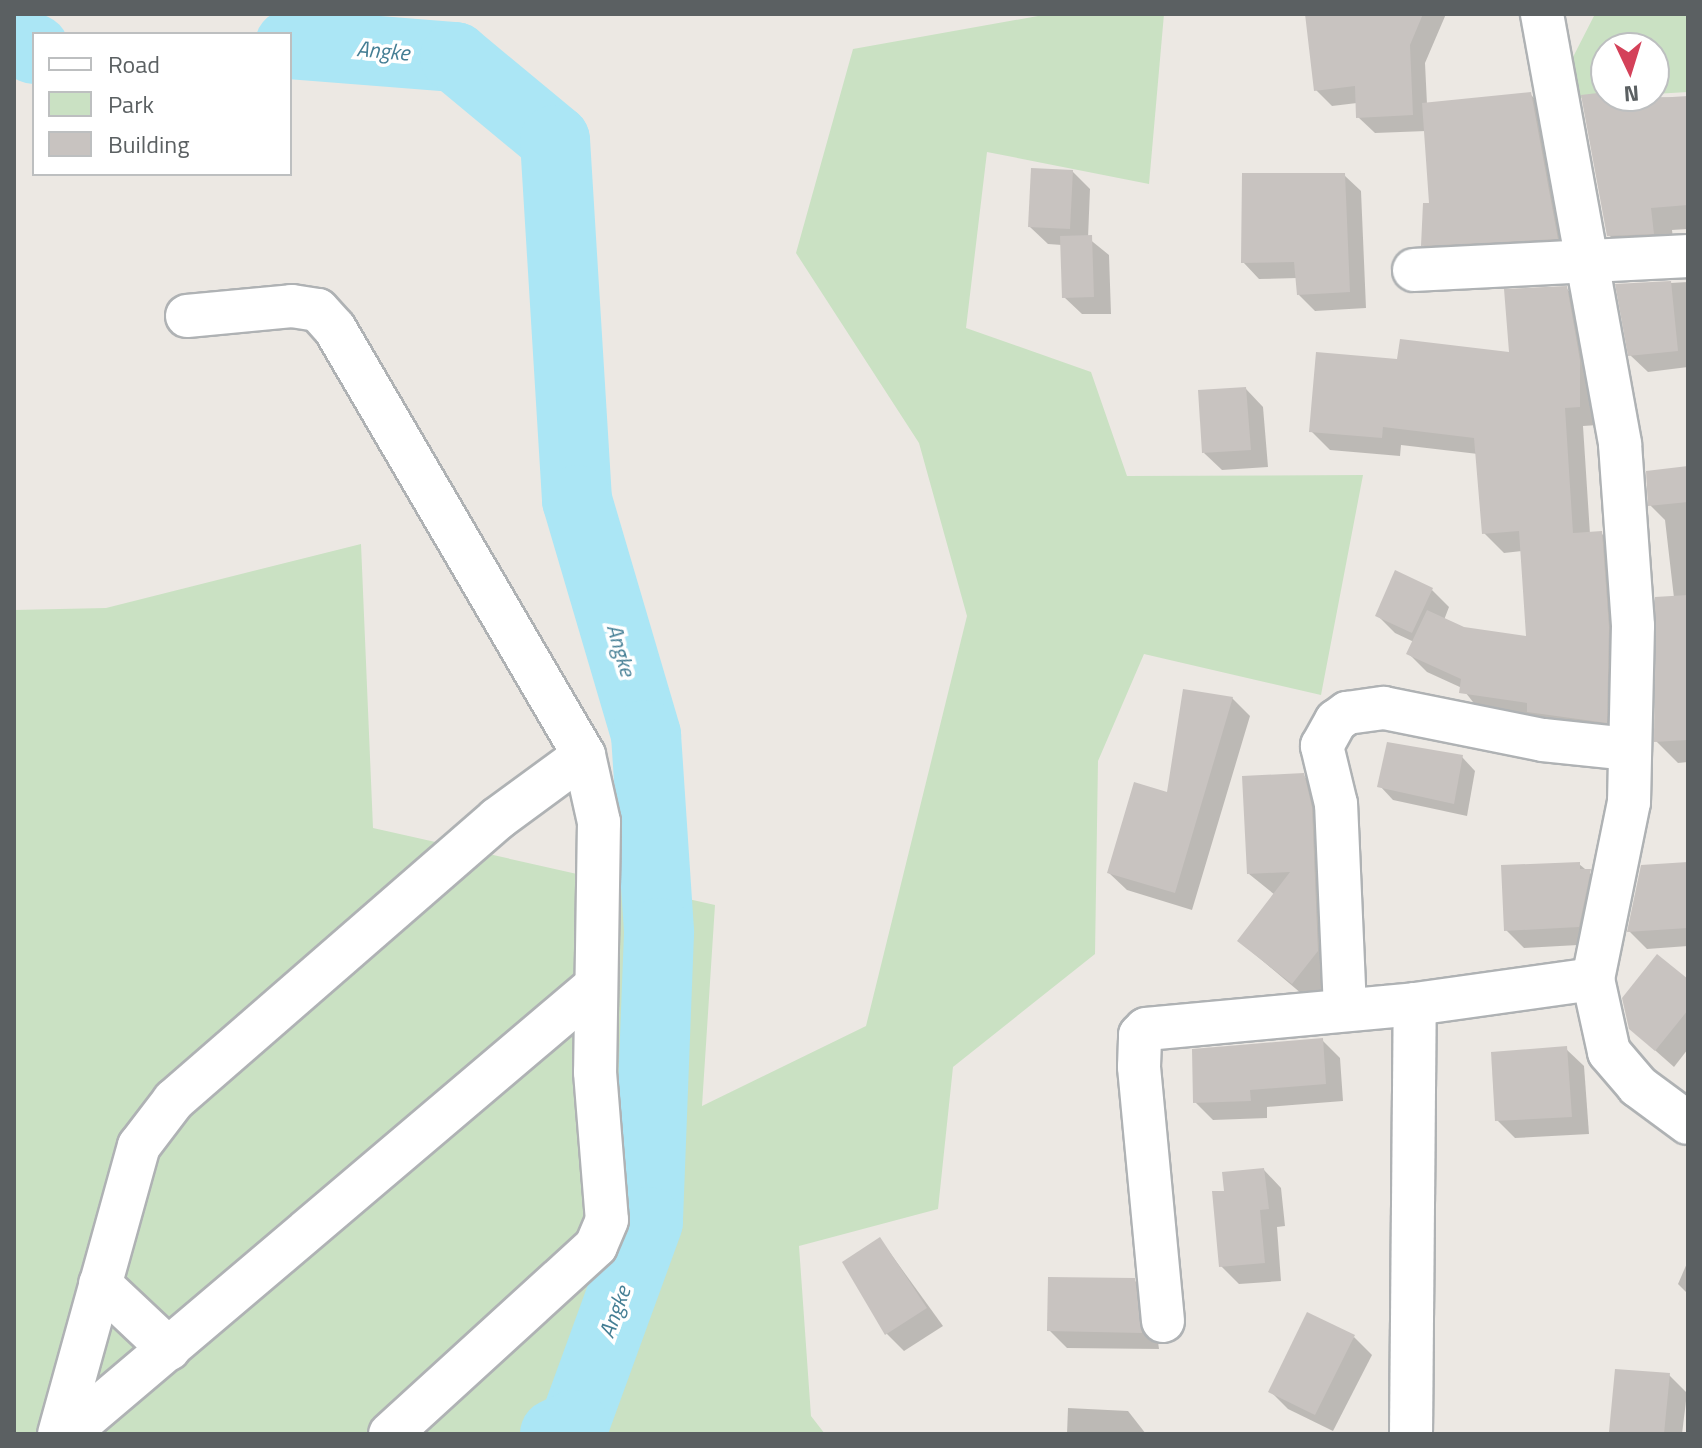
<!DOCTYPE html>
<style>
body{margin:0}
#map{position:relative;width:1702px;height:1448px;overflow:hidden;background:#ece8e3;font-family:"Titillium Web",sans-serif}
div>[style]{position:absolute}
.green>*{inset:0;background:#cae1c3}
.shadow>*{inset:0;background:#0003}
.river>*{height:70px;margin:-35px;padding:0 35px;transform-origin:35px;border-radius:35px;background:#abe6f5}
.building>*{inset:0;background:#c8c3c0}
.roads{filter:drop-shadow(2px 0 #afb2b4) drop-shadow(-2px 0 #afb2b4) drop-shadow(0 2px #afb2b4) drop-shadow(0 -2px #afb2b4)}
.minor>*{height:42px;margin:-21px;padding:0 21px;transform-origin:21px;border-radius:21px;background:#fff}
span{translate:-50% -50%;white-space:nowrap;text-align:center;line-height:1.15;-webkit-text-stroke:7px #fff;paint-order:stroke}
.water-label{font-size:22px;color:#447e94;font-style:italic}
.frame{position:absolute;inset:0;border:16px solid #5b6062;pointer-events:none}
.legend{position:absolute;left:32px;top:32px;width:260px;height:144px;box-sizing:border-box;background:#fff;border:2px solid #bdbfc0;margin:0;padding:10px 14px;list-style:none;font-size:24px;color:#5b6062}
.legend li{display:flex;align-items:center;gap:16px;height:40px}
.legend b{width:40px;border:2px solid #bdbfc0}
.north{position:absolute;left:1590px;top:32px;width:80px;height:80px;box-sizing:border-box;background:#fff;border:2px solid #bdbfc0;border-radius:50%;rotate:176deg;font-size:22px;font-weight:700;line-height:32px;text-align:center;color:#5b6062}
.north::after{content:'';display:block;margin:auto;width:28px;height:36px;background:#d44159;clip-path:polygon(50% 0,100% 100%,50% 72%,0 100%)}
</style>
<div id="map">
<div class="green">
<div style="clip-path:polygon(1049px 14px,1164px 14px,1149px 184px,987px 152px,966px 328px,1091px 372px,1127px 476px,1363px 475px,1321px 695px,1144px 654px,1098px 761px,1095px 954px,953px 1067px,938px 1209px,799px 1246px,811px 1416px,825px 1434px,14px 1434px,14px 610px,106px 608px,361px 544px,373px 828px,715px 905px,702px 1106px,866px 1026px,967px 616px,919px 443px,796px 253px,853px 49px)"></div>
<div style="clip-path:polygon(1595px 14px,1688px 14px,1688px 92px,1654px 94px,1654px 48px,1606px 48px,1606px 96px,1614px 96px,1551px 100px)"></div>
</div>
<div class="shadow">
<div style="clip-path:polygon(1330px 14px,1446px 14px,1425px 63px,1427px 104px,1530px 94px,1548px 112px,1575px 256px,1441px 263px,1423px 245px,1431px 206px,1426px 131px,1375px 133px,1358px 117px,1357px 103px,1332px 106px,1316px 90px)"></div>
<div style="clip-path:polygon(1606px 96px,1688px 98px,1688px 229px,1672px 230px,1675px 255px,1631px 258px,1609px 235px)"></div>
<div style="clip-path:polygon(1072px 171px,1090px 189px,1088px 238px,1109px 255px,1111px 314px,1082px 314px,1064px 297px,1062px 245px,1048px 244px,1030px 227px)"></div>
<div style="clip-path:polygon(1344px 175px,1361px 191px,1366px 308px,1315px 311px,1299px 295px,1298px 278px,1259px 279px,1243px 262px)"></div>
<div style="clip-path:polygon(1688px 282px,1688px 367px,1648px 372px,1630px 355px,1618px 286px)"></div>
<div style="clip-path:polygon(1566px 288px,1585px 307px,1598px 425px,1583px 426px,1590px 534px,1601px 533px,1620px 552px,1625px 741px,1480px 711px,1462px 688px,1427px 672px,1408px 653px,1414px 642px,1395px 633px,1377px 615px,1432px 590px,1449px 607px,1444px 620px,1463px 629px,1528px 639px,1522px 551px,1504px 553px,1484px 533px,1478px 454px,1401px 445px,1400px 456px,1330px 450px,1311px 431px,1399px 361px,1511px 354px)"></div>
<div style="clip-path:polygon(1246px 389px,1263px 407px,1268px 467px,1222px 470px,1204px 453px)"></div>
<div style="clip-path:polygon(1688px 468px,1688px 762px,1678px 763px,1656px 741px,1674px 598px,1665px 520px,1650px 505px)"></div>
<div style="clip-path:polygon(1232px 698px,1250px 716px,1192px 910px,1127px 890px,1109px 873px,1169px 795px)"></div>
<div style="clip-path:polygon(1462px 757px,1475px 771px,1467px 816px,1393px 800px,1380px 786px)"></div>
<div style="clip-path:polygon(1303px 775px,1325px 797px,1340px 974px,1315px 1005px,1239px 941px,1275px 895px,1249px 874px)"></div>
<div style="clip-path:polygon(1579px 864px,1608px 888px,1596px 944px,1524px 948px,1506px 930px)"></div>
<div style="clip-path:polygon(1688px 864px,1688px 946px,1647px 949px,1629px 931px)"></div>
<div style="clip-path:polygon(1688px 982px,1688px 1049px,1674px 1067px,1630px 1028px)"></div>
<div style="clip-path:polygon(1322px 1040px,1340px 1058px,1343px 1101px,1267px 1107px,1267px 1118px,1213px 1120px,1195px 1102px)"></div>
<div style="clip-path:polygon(1566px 1049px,1584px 1066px,1589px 1134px,1515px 1138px,1497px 1120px)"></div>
<div style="clip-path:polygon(1264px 1170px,1281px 1188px,1285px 1226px,1277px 1227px,1281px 1281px,1239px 1284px,1221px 1266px,1226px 1192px)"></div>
<div style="clip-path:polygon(880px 1239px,943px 1326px,904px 1351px,887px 1334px)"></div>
<div style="clip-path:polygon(1688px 1261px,1688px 1294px,1678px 1284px)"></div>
<div style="clip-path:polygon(1134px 1280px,1152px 1298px,1159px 1349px,1067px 1348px,1049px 1330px)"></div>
<div style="clip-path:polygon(1354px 1337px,1372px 1355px,1333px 1431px,1288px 1409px,1270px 1391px)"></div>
<div style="clip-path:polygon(1669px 1375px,1687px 1393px,1682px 1434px,1614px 1434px)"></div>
<div style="clip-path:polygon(1068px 1408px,1128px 1411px,1146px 1434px,1067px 1434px)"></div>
</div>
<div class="river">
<div style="left:14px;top:40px;width:22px;rotate:24deg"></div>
<div style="left:290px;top:44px;width:166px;rotate:4.5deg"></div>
<div style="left:455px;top:57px;width:130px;rotate:39.7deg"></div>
<div style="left:555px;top:140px;width:361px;rotate:86.5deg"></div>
<div style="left:577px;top:500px;width:245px;rotate:73.6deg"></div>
<div style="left:646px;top:735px;width:198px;rotate:86.2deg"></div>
<div style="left:659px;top:933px;width:289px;rotate:92.2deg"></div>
<div style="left:648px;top:1222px;width:216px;rotate:110deg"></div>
<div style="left:574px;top:1425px;width:21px;rotate:155deg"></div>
</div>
<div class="building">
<div style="clip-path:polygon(1305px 14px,1423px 14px,1410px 45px,1413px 115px,1356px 118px,1355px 86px,1314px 91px)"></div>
<div style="clip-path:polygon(1531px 92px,1558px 239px,1421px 246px,1423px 203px,1429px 203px,1422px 103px)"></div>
<div style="clip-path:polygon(1606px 92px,1640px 99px,1688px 96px,1688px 205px,1651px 208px,1654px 234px,1607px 236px,1581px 95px)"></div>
<div style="clip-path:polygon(1031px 168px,1073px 170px,1070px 229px,1028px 227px)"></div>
<div style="clip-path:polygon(1242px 173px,1345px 173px,1350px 292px,1297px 295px,1294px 262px,1241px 263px)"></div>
<div style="clip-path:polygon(1092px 235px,1094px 297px,1062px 298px,1060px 236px)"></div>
<div style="clip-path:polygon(1671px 281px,1678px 351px,1628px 356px,1615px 284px)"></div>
<div style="clip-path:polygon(1567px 286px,1580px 360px,1580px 407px,1565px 408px,1573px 533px,1602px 531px,1609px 627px,1607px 723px,1527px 712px,1527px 703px,1459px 693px,1461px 679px,1406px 654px,1427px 610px,1464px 627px,1526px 636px,1519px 531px,1482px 534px,1474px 438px,1383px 427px,1382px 438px,1309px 432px,1316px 352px,1397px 359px,1400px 339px,1509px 352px,1504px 289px)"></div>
<div style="clip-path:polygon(1246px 387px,1251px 450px,1202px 453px,1198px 390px)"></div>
<div style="clip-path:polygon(1688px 466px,1688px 502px,1648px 506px,1646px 471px)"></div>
<div style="clip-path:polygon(1395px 570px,1433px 588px,1412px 633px,1375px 616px)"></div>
<div style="clip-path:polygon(1688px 595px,1688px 740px,1654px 742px,1655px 597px)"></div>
<div style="clip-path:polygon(1183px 689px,1233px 697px,1175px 893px,1107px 873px,1134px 782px,1167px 792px)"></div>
<div style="clip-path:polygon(1387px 742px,1463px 755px,1454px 804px,1377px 787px)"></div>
<div style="clip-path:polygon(1304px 773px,1312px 807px,1318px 951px,1292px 984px,1237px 941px,1290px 872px,1247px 874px,1242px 776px)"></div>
<div style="clip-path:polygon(1580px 862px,1580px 869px,1591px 869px,1579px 927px,1504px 931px,1501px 865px)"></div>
<div style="clip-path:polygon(1688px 862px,1688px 928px,1627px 932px,1641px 865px)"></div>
<div style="clip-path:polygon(1657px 954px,1688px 979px,1688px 1010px,1655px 1051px,1629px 1029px,1622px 998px)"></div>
<div style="clip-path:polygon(1323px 1038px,1326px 1084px,1250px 1090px,1251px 1101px,1193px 1103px,1192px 1049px)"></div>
<div style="clip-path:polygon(1567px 1046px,1572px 1117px,1495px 1121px,1491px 1052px)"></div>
<div style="clip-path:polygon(1264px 1168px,1269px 1209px,1260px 1210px,1265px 1263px,1219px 1267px,1212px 1191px,1224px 1191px,1222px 1172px)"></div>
<div style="clip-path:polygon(880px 1237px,927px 1308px,885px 1335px,842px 1262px)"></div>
<div style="clip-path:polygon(1048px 1277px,1135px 1278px,1142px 1333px,1047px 1331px)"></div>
<div style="clip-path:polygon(1307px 1312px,1355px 1335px,1315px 1415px,1268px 1392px)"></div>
<div style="clip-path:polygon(1615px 1369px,1670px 1373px,1664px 1434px,1609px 1432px)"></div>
</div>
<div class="roads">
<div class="minor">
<div style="left:1542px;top:14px;width:437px;rotate:79.7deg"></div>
<div style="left:1620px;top:444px;width:182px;rotate:85.9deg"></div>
<div style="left:1633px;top:626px;width:176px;rotate:91.3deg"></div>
<div style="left:1629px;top:802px;width:181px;rotate:101.5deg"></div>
<div style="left:1593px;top:979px;width:75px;rotate:77.6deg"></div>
<div style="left:1609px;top:1052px;width:45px;rotate:49.5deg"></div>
<div style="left:1638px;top:1086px;width:62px;rotate:36.5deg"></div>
<div style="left:1414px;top:270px;width:274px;rotate:-2.9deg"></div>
<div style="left:187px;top:316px;width:105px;rotate:-5.4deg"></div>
<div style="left:292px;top:306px;width:26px;rotate:9deg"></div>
<div style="left:318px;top:310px;width:25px;rotate:48deg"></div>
<div style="left:335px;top:329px;width:493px;rotate:59.7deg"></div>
<div style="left:1345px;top:1009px;width:205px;rotate:-92.5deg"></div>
<div style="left:1336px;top:804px;width:60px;rotate:-103.6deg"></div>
<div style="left:1322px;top:746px;width:29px;rotate:-61deg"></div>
<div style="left:1336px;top:721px;width:14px;rotate:-36deg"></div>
<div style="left:1347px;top:713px;width:37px;rotate:-8deg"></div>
<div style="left:1384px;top:708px;width:162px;rotate:11.4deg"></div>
<div style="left:1543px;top:740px;width:85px;rotate:6deg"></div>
<div style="left:100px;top:1284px;width:95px;rotate:43.3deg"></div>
<div style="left:1163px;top:1321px;width:255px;rotate:-95.4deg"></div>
<div style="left:1139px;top:1067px;width:32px;rotate:-88deg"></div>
<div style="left:1140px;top:1035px;width:8px;rotate:-45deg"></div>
<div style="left:1146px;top:1029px;width:270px;rotate:-5.3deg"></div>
<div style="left:1415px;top:1004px;width:180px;rotate:-8deg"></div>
<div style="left:59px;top:1434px;width:299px;rotate:-74.5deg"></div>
<div style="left:139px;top:1146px;width:58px;rotate:-52.7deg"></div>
<div style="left:174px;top:1100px;width:428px;rotate:-41deg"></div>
<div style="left:497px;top:819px;width:108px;rotate:-36.3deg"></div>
<div style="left:584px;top:755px;width:69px;rotate:77.4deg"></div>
<div style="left:599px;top:822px;width:250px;rotate:90.9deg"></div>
<div style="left:595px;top:1072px;width:148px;rotate:85.4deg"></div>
<div style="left:607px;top:1220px;width:28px;rotate:113deg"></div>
<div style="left:596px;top:1246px;width:279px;rotate:137.6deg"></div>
<div style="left:67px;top:1434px;width:690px;rotate:-40.29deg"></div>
<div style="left:1411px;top:1434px;width:430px;rotate:-89.5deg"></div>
</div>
</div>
<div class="water-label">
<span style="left:383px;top:51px;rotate:5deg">Angke</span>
<span style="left:621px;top:650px;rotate:74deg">Angke</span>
<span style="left:615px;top:1312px;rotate:-70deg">Angke</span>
</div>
<div class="frame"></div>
<ul class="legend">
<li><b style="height:10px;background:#fff"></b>Road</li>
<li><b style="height:22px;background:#cae1c3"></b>Park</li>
<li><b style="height:22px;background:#c8c3c0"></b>Building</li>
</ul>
<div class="north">N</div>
</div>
